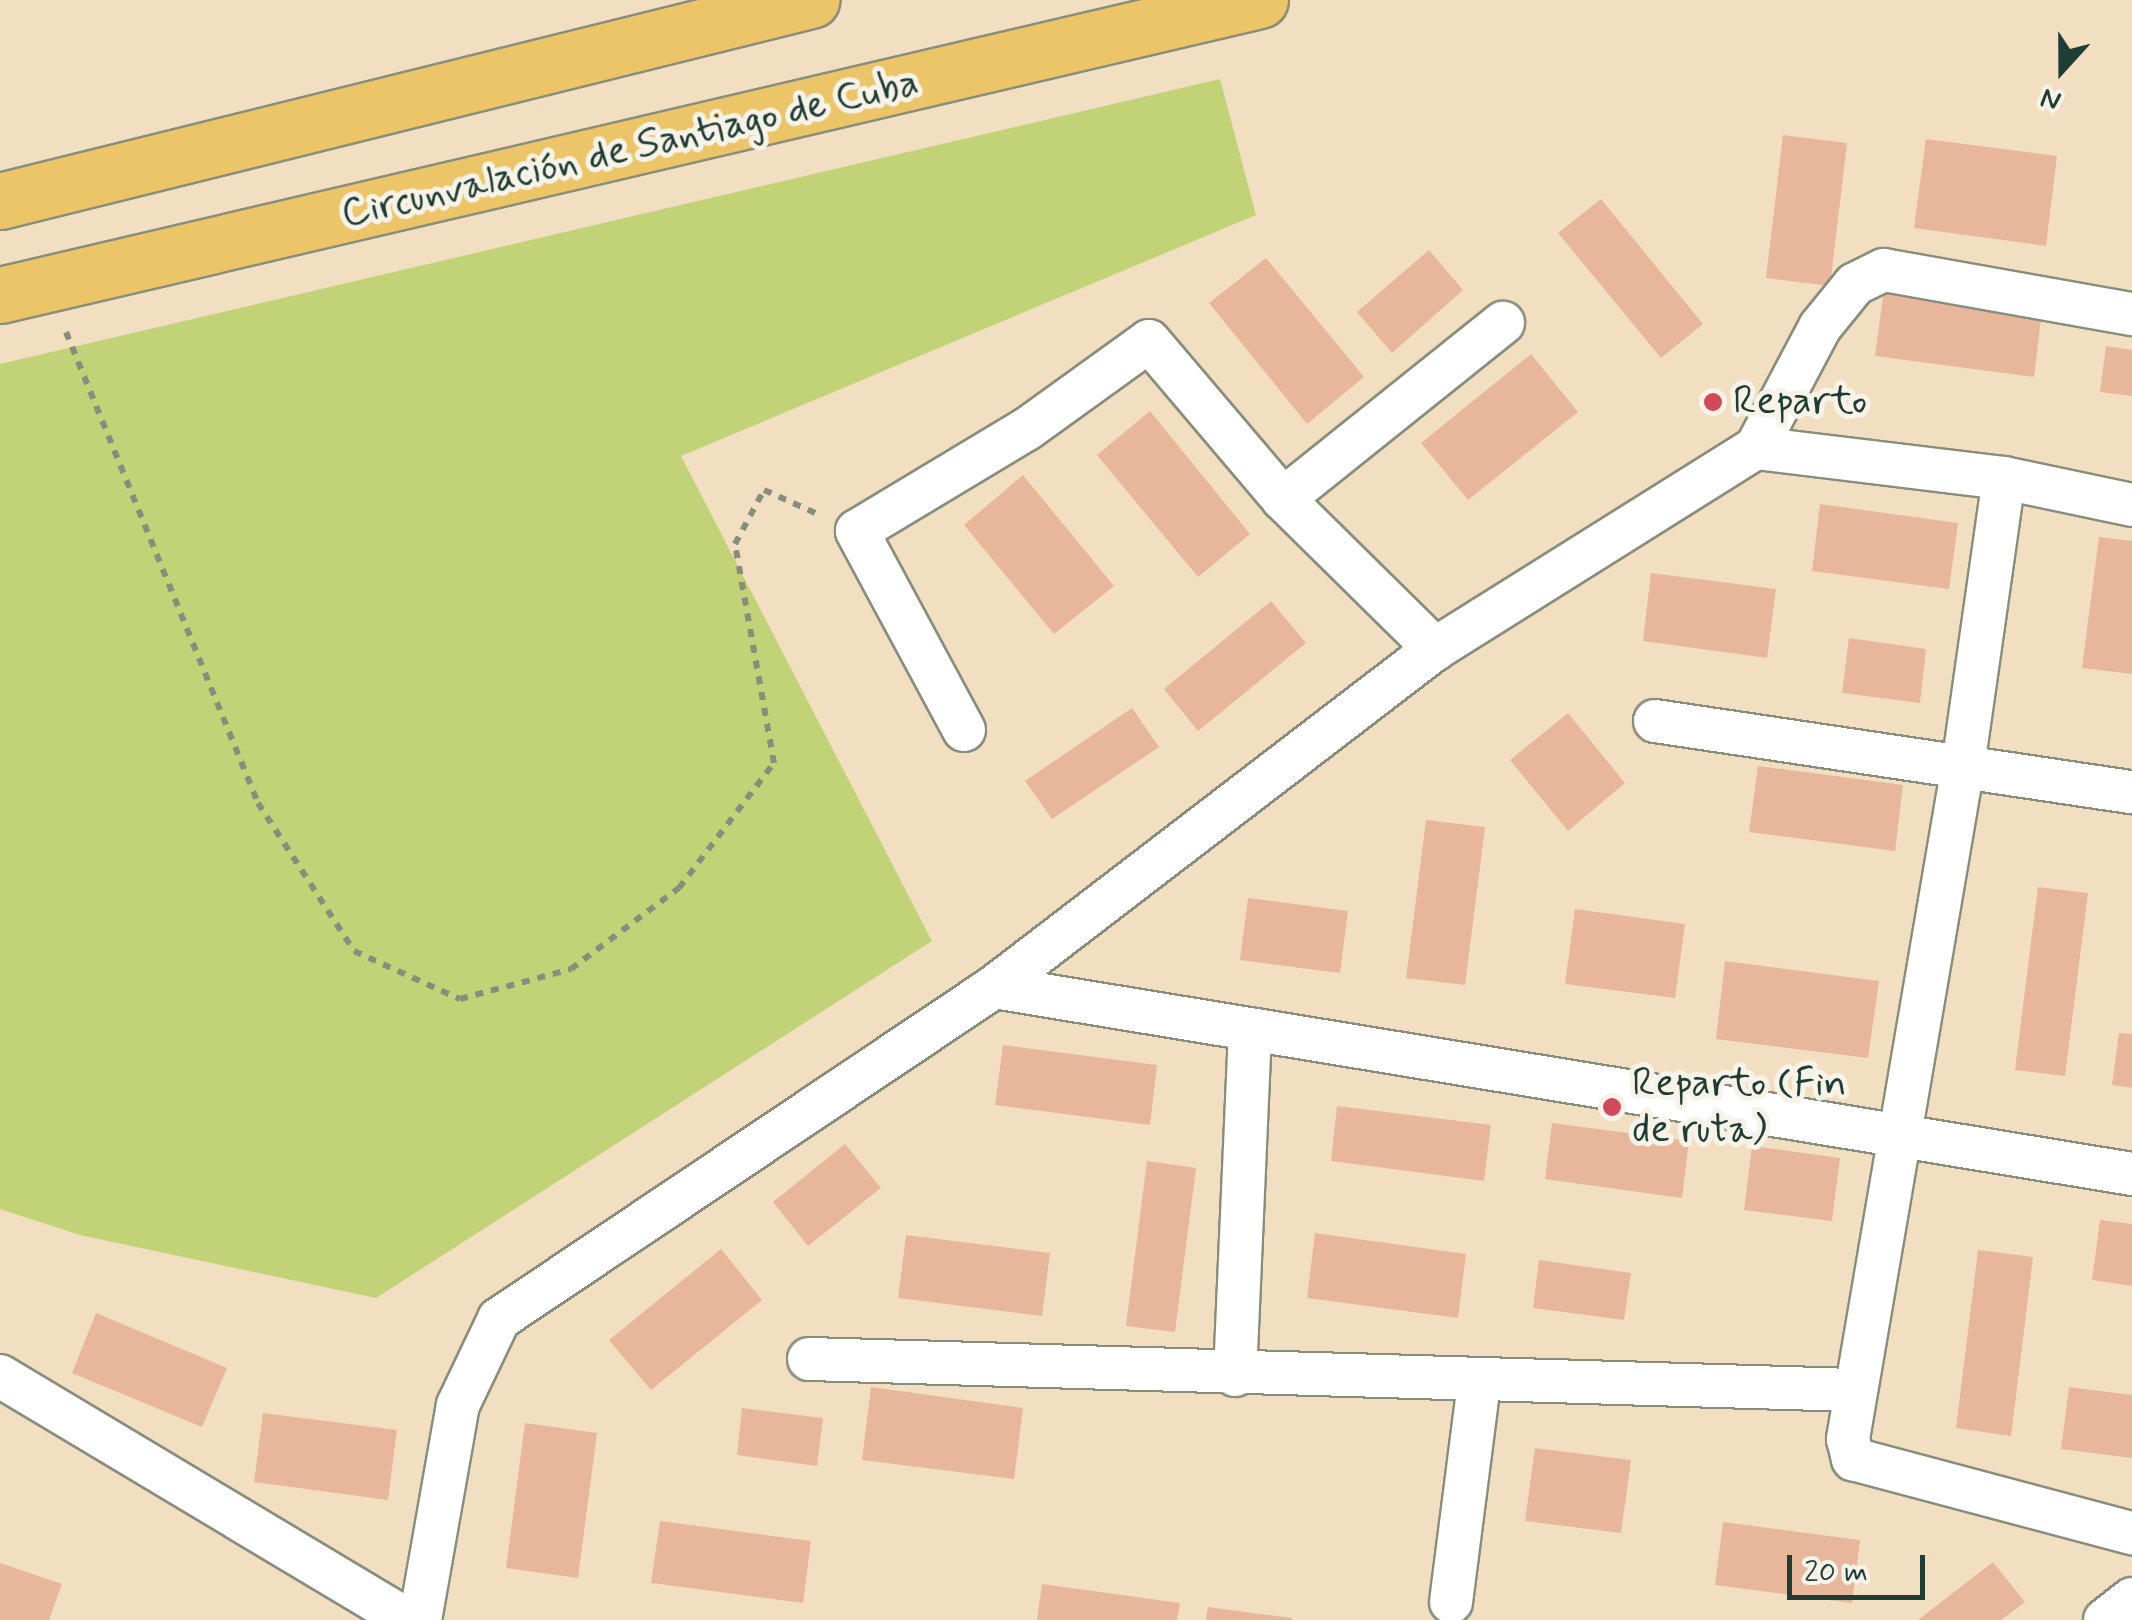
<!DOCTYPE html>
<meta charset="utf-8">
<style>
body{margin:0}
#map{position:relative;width:2132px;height:1620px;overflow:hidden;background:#f2dfc2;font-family:Mynerve,sans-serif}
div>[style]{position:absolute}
.green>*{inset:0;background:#c1d376}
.building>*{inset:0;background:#e8b79b}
.path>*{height:6px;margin-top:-3px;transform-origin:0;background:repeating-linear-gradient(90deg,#888e7b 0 8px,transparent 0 16px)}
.roads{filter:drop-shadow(2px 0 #888e7b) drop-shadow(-2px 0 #888e7b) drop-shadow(0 2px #888e7b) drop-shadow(0 -2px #888e7b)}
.minor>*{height:42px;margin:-21px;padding:0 21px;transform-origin:21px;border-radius:21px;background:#fff}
.trunk>*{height:55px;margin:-27.5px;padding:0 27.5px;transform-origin:27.5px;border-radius:27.5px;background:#edc569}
.dots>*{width:28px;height:28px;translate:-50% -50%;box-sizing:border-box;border:5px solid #f7f3e8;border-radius:50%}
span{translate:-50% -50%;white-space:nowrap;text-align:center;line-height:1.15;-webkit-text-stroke:10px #f7f3e8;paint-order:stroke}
.street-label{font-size:40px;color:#1f3d34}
.poi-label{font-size:40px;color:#1f3d34}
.left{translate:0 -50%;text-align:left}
.north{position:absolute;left:2012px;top:20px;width:100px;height:100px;-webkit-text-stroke:8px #f7f3e8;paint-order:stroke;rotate:201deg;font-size:28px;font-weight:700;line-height:40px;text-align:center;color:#1f3d34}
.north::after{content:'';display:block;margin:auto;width:35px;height:45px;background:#1f3d34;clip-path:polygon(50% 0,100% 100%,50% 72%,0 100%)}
.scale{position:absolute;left:1787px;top:1555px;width:138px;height:45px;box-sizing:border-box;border:5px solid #1f3d34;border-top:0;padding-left:12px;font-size:30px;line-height:35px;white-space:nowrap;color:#1f3d34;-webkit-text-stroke:8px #f7f3e8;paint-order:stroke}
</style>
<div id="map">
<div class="green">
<div style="clip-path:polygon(1220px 79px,1256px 215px,681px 456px,932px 941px,376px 1298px,80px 1235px,0 1209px,0 364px)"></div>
</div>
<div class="building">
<div style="clip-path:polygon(1783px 135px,1847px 143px,1830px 286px,1766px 278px)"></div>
<div style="clip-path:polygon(1926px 139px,2057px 156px,2046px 246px,1914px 228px)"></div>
<div style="clip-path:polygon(1601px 199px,1703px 324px,1661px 358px,1558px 233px)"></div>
<div style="clip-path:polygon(1429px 250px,1463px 290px,1392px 353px,1357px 312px)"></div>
<div style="clip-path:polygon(1266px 258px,1364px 377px,1307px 424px,1209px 303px)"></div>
<div style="clip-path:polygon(1884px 290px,2042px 311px,2034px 377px,1875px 356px)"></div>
<div style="clip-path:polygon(2106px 346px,2132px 350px,2132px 396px,2100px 392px)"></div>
<div style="clip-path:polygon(1531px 354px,1578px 412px,1468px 500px,1421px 443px)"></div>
<div style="clip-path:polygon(1150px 411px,1250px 534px,1198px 577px,1097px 455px)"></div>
<div style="clip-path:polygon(1023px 475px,1114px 586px,1054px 634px,964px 525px)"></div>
<div style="clip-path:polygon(1820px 504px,1958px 523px,1949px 589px,1812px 571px)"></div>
<div style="clip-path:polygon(2099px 537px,2132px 541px,2132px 674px,2082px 668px)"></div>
<div style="clip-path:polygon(1651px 573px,1776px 589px,1767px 658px,1643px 641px)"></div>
<div style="clip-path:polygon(1271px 601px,1306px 643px,1198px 731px,1164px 689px)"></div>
<div style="clip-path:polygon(1849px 638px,1926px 649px,1920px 703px,1842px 693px)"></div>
<div style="clip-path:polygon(1132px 708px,1159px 747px,1052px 819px,1025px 781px)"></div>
<div style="clip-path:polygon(1568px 713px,1625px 783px,1568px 831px,1510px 760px)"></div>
<div style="clip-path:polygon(1758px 766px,1903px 785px,1895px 851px,1749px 832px)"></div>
<div style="clip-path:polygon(1426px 820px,1485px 827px,1465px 985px,1406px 978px)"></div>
<div style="clip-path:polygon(2038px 887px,2088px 893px,2065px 1076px,2015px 1070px)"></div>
<div style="clip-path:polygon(1248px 898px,1348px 911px,1340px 973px,1240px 960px)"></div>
<div style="clip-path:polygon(1575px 909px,1685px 924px,1675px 998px,1565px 984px)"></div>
<div style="clip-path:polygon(1725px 961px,1879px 981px,1868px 1058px,1716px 1039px)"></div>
<div style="clip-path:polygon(2119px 1033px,2132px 1034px,2132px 1088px,2112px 1085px)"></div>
<div style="clip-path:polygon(1003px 1045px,1157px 1065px,1150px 1125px,995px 1105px)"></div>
<div style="clip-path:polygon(1337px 1106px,1491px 1125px,1484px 1181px,1331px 1161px)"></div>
<div style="clip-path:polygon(1552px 1123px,1689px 1141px,1682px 1198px,1545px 1179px)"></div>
<div style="clip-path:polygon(845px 1144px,881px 1188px,808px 1246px,773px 1202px)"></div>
<div style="clip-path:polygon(1752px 1146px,1840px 1158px,1832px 1221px,1744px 1210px)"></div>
<div style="clip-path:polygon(1147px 1161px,1196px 1168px,1175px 1332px,1126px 1326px)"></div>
<div style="clip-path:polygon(2100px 1220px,2132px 1224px,2132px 1286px,2092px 1280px)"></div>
<div style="clip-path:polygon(1315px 1233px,1466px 1254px,1458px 1318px,1307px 1298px)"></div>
<div style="clip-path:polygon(906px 1235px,1050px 1253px,1042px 1316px,898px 1298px)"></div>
<div style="clip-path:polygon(721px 1249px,762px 1300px,651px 1390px,609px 1340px)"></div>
<div style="clip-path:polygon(1978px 1250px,2033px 1257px,2011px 1436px,1956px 1428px)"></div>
<div style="clip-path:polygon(1539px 1260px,1631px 1273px,1624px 1320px,1533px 1308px)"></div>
<div style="clip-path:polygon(96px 1313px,227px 1368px,202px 1427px,72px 1373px)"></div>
<div style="clip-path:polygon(871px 1387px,1023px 1408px,1014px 1479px,862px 1460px)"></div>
<div style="clip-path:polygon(2069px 1387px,2132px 1395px,2132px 1458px,2061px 1449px)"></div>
<div style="clip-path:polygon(742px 1408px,823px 1418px,817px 1466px,737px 1455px)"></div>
<div style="clip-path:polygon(263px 1413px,397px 1430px,388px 1500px,254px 1482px)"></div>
<div style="clip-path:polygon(525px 1423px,597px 1433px,578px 1578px,506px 1568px)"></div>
<div style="clip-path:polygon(1535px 1448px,1631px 1460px,1621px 1533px,1525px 1521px)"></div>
<div style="clip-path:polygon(660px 1521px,811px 1541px,803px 1603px,651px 1583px)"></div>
<div style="clip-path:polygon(1723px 1522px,1860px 1540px,1852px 1603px,1715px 1585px)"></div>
<div style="clip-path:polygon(1993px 1562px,2025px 1602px,2001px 1620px,1918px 1620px)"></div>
<div style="clip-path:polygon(0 1563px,62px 1584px,49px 1620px,0 1620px)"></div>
<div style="clip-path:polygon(1042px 1584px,1180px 1603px,1177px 1620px,1037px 1620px)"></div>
<div style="clip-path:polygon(1208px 1607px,1292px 1618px,1292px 1620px,1206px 1620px)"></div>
</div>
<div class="path">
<div style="left:66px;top:332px;width:509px;rotate:67.82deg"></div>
<div style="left:258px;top:803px;width:176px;rotate:57deg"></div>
<div style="left:354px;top:951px;width:116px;rotate:24.4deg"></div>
<div style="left:460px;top:999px;width:115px;rotate:-15.1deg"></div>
<div style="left:571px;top:969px;width:135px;rotate:-36.9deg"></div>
<div style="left:679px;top:888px;width:157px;rotate:-52.8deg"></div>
<div style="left:774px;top:763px;width:222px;rotate:-100.1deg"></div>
<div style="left:735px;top:544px;width:61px;rotate:-61.8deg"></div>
<div style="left:764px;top:490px;width:61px;rotate:24.1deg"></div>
</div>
<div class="roads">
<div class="minor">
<div style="left:1756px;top:448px;width:137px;rotate:-62.1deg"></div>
<div style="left:1820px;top:327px;width:55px;rotate:-50.9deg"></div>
<div style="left:1855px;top:284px;width:32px;rotate:-26deg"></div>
<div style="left:1884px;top:270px;width:252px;rotate:10.1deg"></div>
<div style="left:2004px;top:478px;width:291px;rotate:98.1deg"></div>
<div style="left:1963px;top:766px;width:683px;rotate:99.7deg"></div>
<div style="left:1848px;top:1439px;width:21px;rotate:76deg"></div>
<div style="left:1853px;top:1459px;width:289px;rotate:14.9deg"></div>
<div style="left:1283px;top:499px;width:282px;rotate:-38.7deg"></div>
<div style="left:1655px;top:721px;width:482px;rotate:8.5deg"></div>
<div style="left:964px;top:730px;width:226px;rotate:-118.3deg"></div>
<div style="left:857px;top:531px;width:198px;rotate:-31deg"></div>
<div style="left:1027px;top:429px;width:150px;rotate:-35.8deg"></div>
<div style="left:1149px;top:341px;width:207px;rotate:49.7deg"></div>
<div style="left:1283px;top:499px;width:214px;rotate:44.6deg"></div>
<div style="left:994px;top:987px;width:1153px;rotate:9.33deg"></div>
<div style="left:809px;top:1359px;width:1045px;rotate:1.7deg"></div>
<div style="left:1235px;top:1375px;width:346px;rotate:-87.5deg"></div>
<div style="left:0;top:1376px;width:475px;rotate:30.9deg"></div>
<div style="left:1451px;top:1602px;width:220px;rotate:-82.7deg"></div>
<div style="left:420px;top:1620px;width:218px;rotate:-80deg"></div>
<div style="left:458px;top:1405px;width:95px;rotate:-64.5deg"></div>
<div style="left:499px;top:1319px;width:596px;rotate:-33.85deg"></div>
<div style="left:994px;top:987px;width:556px;rotate:-37.47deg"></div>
<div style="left:1435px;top:649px;width:379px;rotate:-32.1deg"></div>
<div style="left:1756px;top:448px;width:250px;rotate:6.9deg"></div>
<div style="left:2004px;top:478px;width:131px;rotate:11.9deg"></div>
<div style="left:2105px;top:1620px;width:34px;rotate:-38deg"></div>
</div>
<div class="trunk">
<div style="left:0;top:201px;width:836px;rotate:-13.92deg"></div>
<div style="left:0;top:295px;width:1294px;rotate:-13.18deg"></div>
</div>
</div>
<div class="dots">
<div style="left:1713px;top:402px;background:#d1495b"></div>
<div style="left:1612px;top:1107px;background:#d1495b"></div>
</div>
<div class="street-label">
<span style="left:630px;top:149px;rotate:-13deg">Circunvalación de Santiago de Cuba</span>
</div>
<div class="poi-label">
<span class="left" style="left:1733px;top:402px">Reparto</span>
<span class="left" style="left:1632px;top:1107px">Reparto (Fin<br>de ruta)</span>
</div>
<div class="north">N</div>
<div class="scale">20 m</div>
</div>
